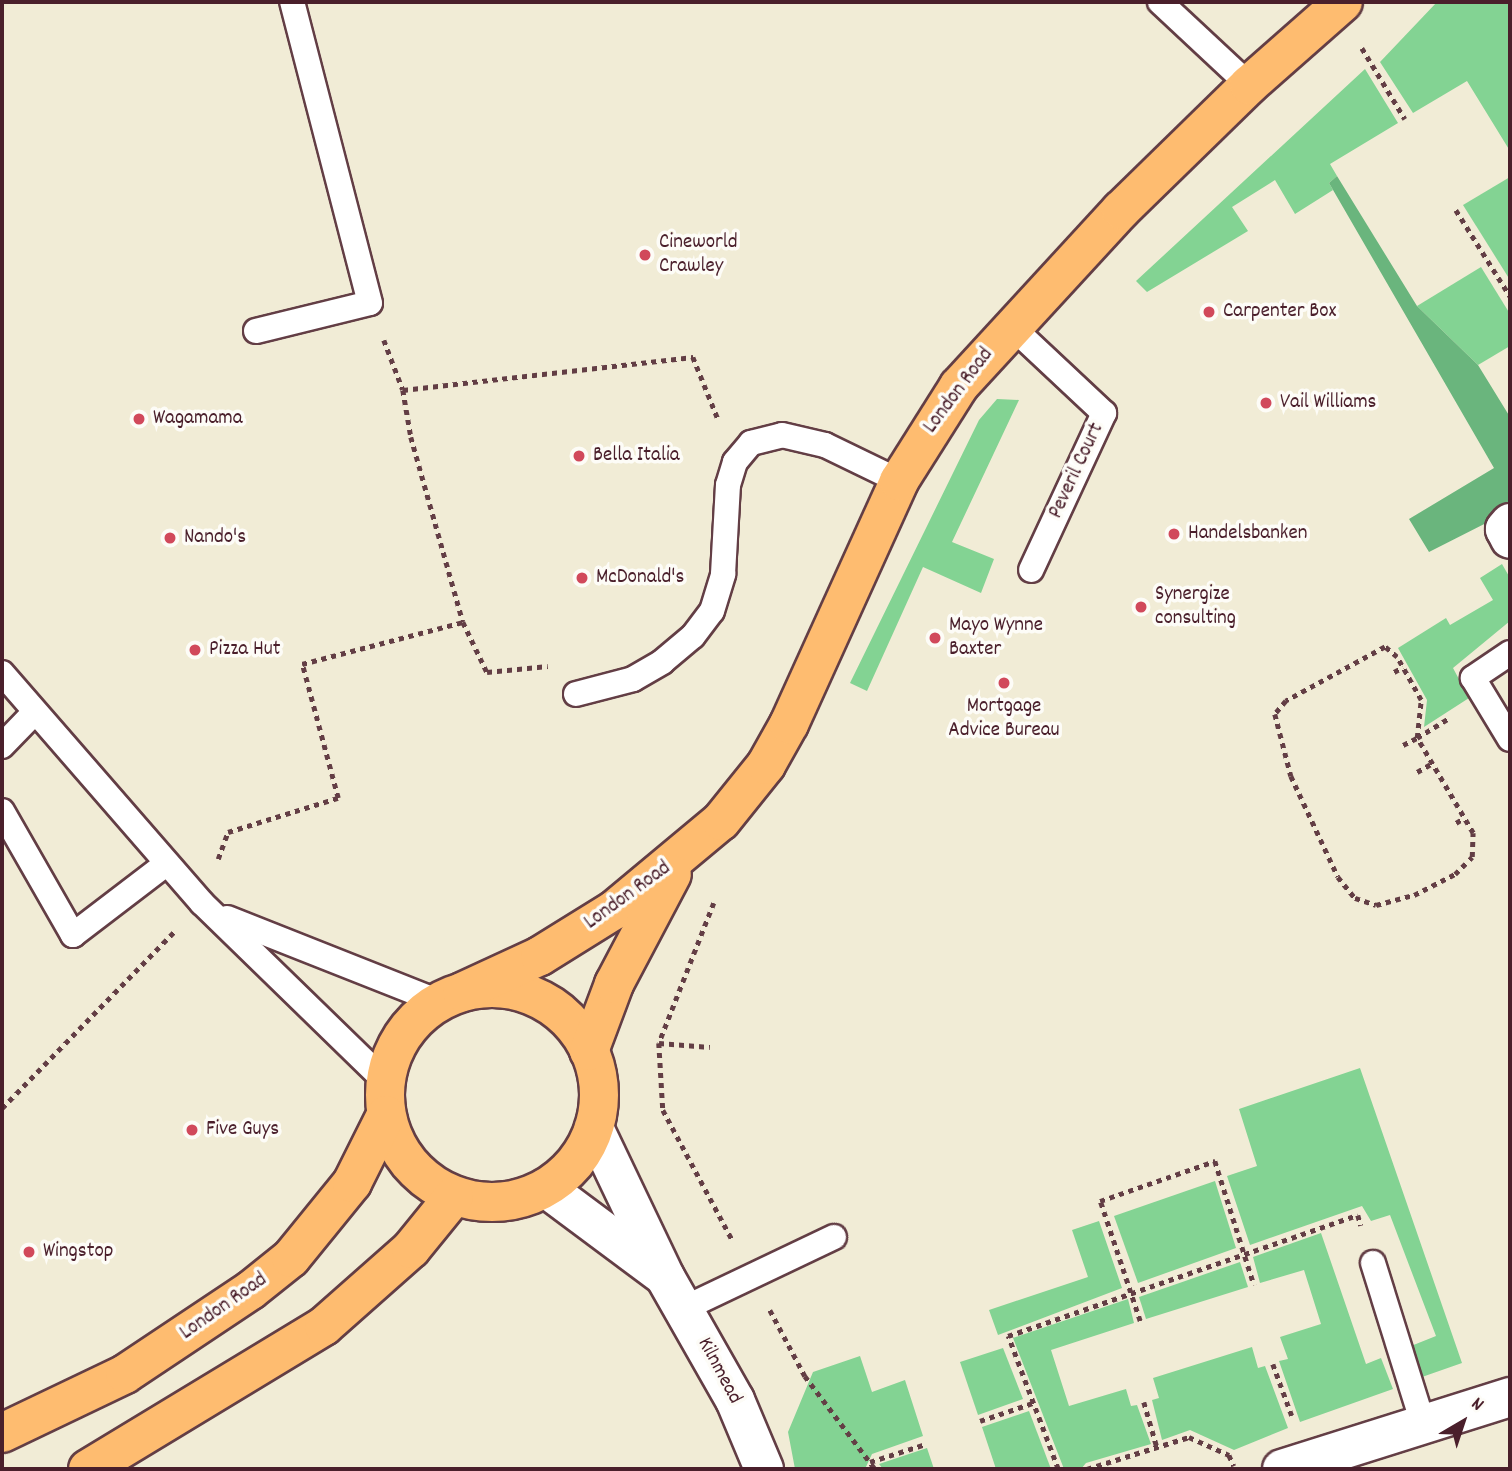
<!DOCTYPE html>
<style>
body{margin:0}
#map{position:relative;width:1512px;height:1471px;overflow:hidden;background:#f1ecd6;font-family:Dekko,sans-serif}
div>[style]{position:absolute}
.green>*{inset:0;background:#83d393}
.forest>*{inset:0;background:#6ab57d}
.path>*{height:4.5px;margin-top:-2.25px;transform-origin:0;background:repeating-linear-gradient(90deg,#633e45 0 5px,transparent 0 10px)}
.roads{filter:drop-shadow(2px 0 #633e45) drop-shadow(-2px 0 #633e45) drop-shadow(0 2px #633e45) drop-shadow(0 -2px #633e45)}
.service>*{height:24px;margin:-12px;padding:0 12px;transform-origin:12px;border-radius:12px;background:#fff}
.minor>*{height:38px;margin:-19px;padding:0 19px;transform-origin:19px;border-radius:19px;background:#fff}
.primary>*{height:38px;margin:-19px;padding:0 19px;transform-origin:19px;border-radius:19px;background:#febc70}
.primary>.ring{margin:-19px;padding:0;box-sizing:content-box;background:none;border:38px solid #febc70;border-radius:50%}
.dots>*{width:19px;height:19px;translate:-50% -50%;box-sizing:border-box;border:4px solid #fdfcf7;border-radius:50%}
span{translate:-50% -50%;white-space:nowrap;text-align:center;line-height:1.15;-webkit-text-stroke:7px #fdfcf7;paint-order:stroke}
.poi-label{font-size:21px;color:#4a1f2b}
.left{translate:0 -50%;text-align:left}
.street-label{font-size:21px;color:#4a1f2b}
.frame{position:absolute;inset:0;border:4px solid #4a1f2b;pointer-events:none}
.north{position:absolute;left:1428px;top:1387px;width:70px;height:70px;-webkit-text-stroke:5px #fdfcf7;paint-order:stroke;rotate:39deg;font-size:19px;font-weight:700;line-height:28px;text-align:center;color:#4a1f2b}
.north::after{content:'';display:block;margin:auto;width:24px;height:32px;background:#4a1f2b;clip-path:polygon(50% 0,100% 100%,50% 72%,0 100%)}
</style>
<div id="map">
<div class="green">
<div style="clip-path:polygon(1437px 2px,1510px 2px,1510px 151px,1467px 81px,1413px 113px,1380px 62px)"></div>
<div style="clip-path:polygon(1365px 69px,1398px 123px,1330px 164px,1337px 176px,1329px 183px,1333px 190px,1295px 214px,1275px 180px,1232px 207px,1248px 231px,1147px 292px,1136px 281px)"></div>
<div style="clip-path:polygon(1510px 177px,1510px 280px,1463px 205px)"></div>
<div style="clip-path:polygon(1481px 267px,1510px 314px,1510px 346px,1478px 365px,1417px 306px)"></div>
<div style="clip-path:polygon(997px 399px,1019px 400px,952px 542px,994px 559px,981px 593px,923px 567px,867px 691px,850px 683px,979px 420px)"></div>
<div style="clip-path:polygon(1502px 564px,1510px 578px,1510px 621px,1453px 668px,1469px 698px,1424px 727px,1427px 700px,1398px 648px,1446px 618px,1450px 625px,1493px 600px,1480px 578px)"></div>
<div style="clip-path:polygon(1360px 1068px,1462px 1363px,1422px 1377px,1411px 1346px,1436px 1336px,1390px 1215px,1371px 1221px,1362px 1206px,1250px 1245px,1227px 1176px,1257px 1166px,1239px 1109px)"></div>
<div style="clip-path:polygon(1215px 1181px,1236px 1248px,1138px 1283px,1114px 1216px)"></div>
<div style="clip-path:polygon(1099px 1221px,1122px 1288px,998px 1335px,989px 1310px,1088px 1277px,1072px 1230px)"></div>
<div style="clip-path:polygon(1321px 1233px,1366px 1364px,1381px 1358px,1393px 1389px,1300px 1422px,1279px 1361px,1288px 1359px,1280px 1337px,1321px 1324px,1304px 1270px,1260px 1283px,1253px 1257px)"></div>
<div style="clip-path:polygon(1240px 1262px,1248px 1287px,1146px 1319px,1139px 1297px)"></div>
<div style="clip-path:polygon(1128px 1299px,1134px 1323px,1051px 1350px,1069px 1406px,1126px 1389px,1131px 1406px,1137px 1405px,1151px 1444px,1086px 1463px,1081px 1469px,1064px 1469px,1013px 1338px)"></div>
<div style="clip-path:polygon(1252px 1347px,1258px 1368px,1265px 1366px,1288px 1428px,1234px 1450px,1190px 1430px,1162px 1440px,1152px 1400px,1159px 1398px,1153px 1378px)"></div>
<div style="clip-path:polygon(1003px 1348px,1023px 1399px,978px 1415px,960px 1362px)"></div>
<div style="clip-path:polygon(860px 1356px,872px 1392px,905px 1380px,923px 1436px,872px 1454px,865px 1469px,795px 1469px,788px 1432px,813px 1372px)"></div>
<div style="clip-path:polygon(1029px 1411px,1051px 1469px,996px 1469px,982px 1427px)"></div>
<div style="clip-path:polygon(927px 1448px,934px 1469px,883px 1469px,879px 1464px)"></div>
</div>
<div class="forest">
<div style="clip-path:polygon(1337px 176px,1417px 306px,1478px 365px,1510px 417px,1510px 506px,1502px 515px,1429px 552px,1409px 519px,1494px 468px,1329px 183px)"></div>
</div>
<div class="path">
<div style="left:1362px;top:48px;width:83px;rotate:58.8deg"></div>
<div style="left:1456px;top:210px;width:102px;rotate:57.9deg"></div>
<div style="left:384px;top:340px;width:53px;rotate:69.2deg"></div>
<div style="left:403px;top:390px;width:48px;rotate:80.3deg"></div>
<div style="left:411px;top:437px;width:192px;rotate:74.3deg"></div>
<div style="left:403px;top:390px;width:292px;rotate:-6.5deg"></div>
<div style="left:693px;top:357px;width:67px;rotate:68deg"></div>
<div style="left:1394px;top:672px;width:10px;rotate:-29deg"></div>
<div style="left:1403px;top:745px;width:16px;rotate:-27deg"></div>
<div style="left:1417px;top:738px;width:38px;rotate:-84deg"></div>
<div style="left:1421px;top:700px;width:49px;rotate:-119.2deg"></div>
<div style="left:1397px;top:657px;width:16px;rotate:-140deg"></div>
<div style="left:1385px;top:647px;width:113px;rotate:151.4deg"></div>
<div style="left:1286px;top:701px;width:17px;rotate:130deg"></div>
<div style="left:1275px;top:714px;width:64px;rotate:75.5deg"></div>
<div style="left:1291px;top:776px;width:111px;rotate:65deg"></div>
<div style="left:1338px;top:877px;width:27px;rotate:51deg"></div>
<div style="left:1355px;top:898px;width:22px;rotate:18deg"></div>
<div style="left:1376px;top:905px;width:39px;rotate:-15deg"></div>
<div style="left:1414px;top:895px;width:46px;rotate:-27.1deg"></div>
<div style="left:1455px;top:874px;width:24px;rotate:-45deg"></div>
<div style="left:1472px;top:857px;width:24px;rotate:-88deg"></div>
<div style="left:1473px;top:833px;width:110px;rotate:-120.5deg"></div>
<div style="left:1417px;top:738px;width:39px;rotate:-32deg"></div>
<div style="left:1417px;top:772px;width:16px;rotate:-30deg"></div>
<div style="left:1456px;top:823px;width:9px;rotate:-32deg"></div>
<div style="left:218px;top:859px;width:29px;rotate:-70deg"></div>
<div style="left:228px;top:832px;width:115px;rotate:-17.2deg"></div>
<div style="left:338px;top:798px;width:139px;rotate:-105deg"></div>
<div style="left:302px;top:664px;width:166px;rotate:-14.6deg"></div>
<div style="left:463px;top:622px;width:55px;rotate:64.4deg"></div>
<div style="left:487px;top:672px;width:61px;rotate:-5.6deg"></div>
<div style="left:714px;top:903px;width:150px;rotate:111.4deg"></div>
<div style="left:659px;top:1043px;width:67px;rotate:86.6deg"></div>
<div style="left:663px;top:1110px;width:149px;rotate:61.9deg"></div>
<div style="left:659px;top:1043px;width:51px;rotate:4.5deg"></div>
<div style="left:2px;top:1108px;width:248px;rotate:-45.7deg"></div>
<div style="left:770px;top:1310px;width:75px;rotate:62.1deg"></div>
<div style="left:805px;top:1376px;width:116px;rotate:53deg"></div>
<div style="left:1140px;top:1321px;width:126px;rotate:-108.4deg"></div>
<div style="left:1100px;top:1201px;width:122px;rotate:-19.2deg"></div>
<div style="left:1215px;top:1161px;width:130px;rotate:72.5deg"></div>
<div style="left:1273px;top:1364px;width:55px;rotate:69.9deg"></div>
<div style="left:1144px;top:1402px;width:47px;rotate:73.9deg"></div>
<div style="left:980px;top:1421px;width:56px;rotate:-18.8deg"></div>
<div style="left:870px;top:1462px;width:59px;rotate:-17.8deg"></div>
<div style="left:1058px;top:1469px;width:142px;rotate:-110.6deg"></div>
<div style="left:1008px;top:1336px;width:370px;rotate:-19.1deg"></div>
<div style="left:1358px;top:1215px;width:11px;rotate:75deg"></div>
<div style="left:1087px;top:1469px;width:107px;rotate:-17.4deg"></div>
<div style="left:1189px;top:1437px;width:44px;rotate:24.2deg"></div>
<div style="left:1229px;top:1455px;width:12px;rotate:66deg"></div>
</div>
<div class="roads">
<div class="service">
<div style="left:1160px;top:2px;width:122px;rotate:43deg"></div>
<div style="left:1010px;top:325px;width:129px;rotate:43.1deg"></div>
<div style="left:1104px;top:413px;width:173px;rotate:114.9deg"></div>
<div style="left:256px;top:331px;width:117px;rotate:-13.8deg"></div>
<div style="left:370px;top:303px;width:311px;rotate:-104.5deg"></div>
<div style="left:1510px;top:653px;width:45px;rotate:146deg"></div>
<div style="left:1473px;top:678px;width:71px;rotate:58.8deg"></div>
<div style="left:2px;top:673px;width:305px;rotate:49deg"></div>
<div style="left:202px;top:903px;width:255px;rotate:44.2deg"></div>
<div style="left:576px;top:694px;width:59px;rotate:-14.7deg"></div>
<div style="left:633px;top:679px;width:34px;rotate:-30deg"></div>
<div style="left:662px;top:662px;width:40px;rotate:-40deg"></div>
<div style="left:693px;top:636px;width:31px;rotate:-53deg"></div>
<div style="left:712px;top:611px;width:39px;rotate:-73deg"></div>
<div style="left:723px;top:574px;width:89px;rotate:-86.8deg"></div>
<div style="left:728px;top:485px;width:24px;rotate:-73deg"></div>
<div style="left:735px;top:462px;width:25px;rotate:-50deg"></div>
<div style="left:751px;top:443px;width:32px;rotate:-14deg"></div>
<div style="left:782px;top:435px;width:44px;rotate:13.1deg"></div>
<div style="left:825px;top:445px;width:82px;rotate:25.9deg"></div>
<div style="left:2px;top:746px;width:46px;rotate:-45.9deg"></div>
<div style="left:2px;top:811px;width:143px;rotate:60.2deg"></div>
<div style="left:73px;top:935px;width:117px;rotate:-37.4deg"></div>
<div style="left:227px;top:918px;width:228px;rotate:21.6deg"></div>
<div style="left:1373px;top:1263px;width:169px;rotate:72.7deg"></div>
<div style="left:685px;top:1308px;width:165px;rotate:-25.5deg"></div>
</div>
<div class="minor">
<div style="left:1510px;top:523px;width:8px;rotate:130deg"></div>
<div style="left:1505px;top:529px;width:11px;rotate:63deg"></div>
<div style="left:594px;top:1128px;width:165px;rotate:64.5deg"></div>
<div style="left:665px;top:1277px;width:142px;rotate:60.4deg"></div>
<div style="left:735px;top:1400px;width:75px;rotate:67.2deg"></div>
<div style="left:546px;top:1188px;width:142px;rotate:36.7deg"></div>
<div style="left:1282px;top:1469px;width:239px;rotate:-17.5deg"></div>
</div>
<div class="primary">
<div class="ring" style="left:385px;top:988px;width:176px;height:176px"></div>
<div style="left:462px;top:992px;width:86px;rotate:-24.8deg"></div>
<div style="left:540px;top:956px;width:87px;rotate:-31.9deg"></div>
<div style="left:614px;top:910px;width:139px;rotate:-39.8deg"></div>
<div style="left:721px;top:821px;width:72px;rotate:-51.2deg"></div>
<div style="left:766px;top:765px;width:47px;rotate:-60.7deg"></div>
<div style="left:789px;top:724px;width:267px;rotate:-65.6deg"></div>
<div style="left:899px;top:481px;width:112px;rotate:-57.7deg"></div>
<div style="left:959px;top:386px;width:239px;rotate:-47.4deg"></div>
<div style="left:1121px;top:210px;width:179px;rotate:-44.3deg"></div>
<div style="left:1249px;top:85px;width:125px;rotate:-41.4deg"></div>
<div style="left:589px;top:1051px;width:72px;rotate:-69.5deg"></div>
<div style="left:614px;top:984px;width:124px;rotate:-62.2deg"></div>
<div style="left:2px;top:1433px;width:136px;rotate:-25.6deg"></div>
<div style="left:125px;top:1374px;width:151px;rotate:-33.7deg"></div>
<div style="left:251px;top:1290px;width:51px;rotate:-38.7deg"></div>
<div style="left:291px;top:1258px;width:97px;rotate:-50.9deg"></div>
<div style="left:352px;top:1183px;width:76px;rotate:-63.4deg"></div>
<div style="left:88px;top:1469px;width:276px;rotate:-31.2deg"></div>
<div style="left:324px;top:1326px;width:116px;rotate:-41.5deg"></div>
<div style="left:411px;top:1249px;width:68px;rotate:-50.9deg"></div>
</div>
</div>
<div class="dots">
<div style="left:645px;top:255px;background:#d1495b"></div>
<div style="left:1209px;top:312px;background:#d1495b"></div>
<div style="left:1266px;top:403px;background:#d1495b"></div>
<div style="left:139px;top:419px;background:#d1495b"></div>
<div style="left:579px;top:456px;background:#d1495b"></div>
<div style="left:1174px;top:534px;background:#d1495b"></div>
<div style="left:170px;top:538px;background:#d1495b"></div>
<div style="left:582px;top:578px;background:#d1495b"></div>
<div style="left:1141px;top:607px;background:#d1495b"></div>
<div style="left:935px;top:638px;background:#d1495b"></div>
<div style="left:195px;top:650px;background:#d1495b"></div>
<div style="left:1004px;top:683px;background:#d1495b"></div>
<div style="left:192px;top:1130px;background:#d1495b"></div>
<div style="left:29px;top:1252px;background:#d1495b"></div>
</div>
<div class="poi-label">
<span class="left" style="left:659px;top:255px">Cineworld<br>Crawley</span>
<span class="left" style="left:1223px;top:312px">Carpenter Box</span>
<span class="left" style="left:1280px;top:403px">Vail Williams</span>
<span class="left" style="left:153px;top:419px">Wagamama</span>
<span class="left" style="left:593px;top:456px">Bella Italia</span>
<span class="left" style="left:1188px;top:534px">Handelsbanken</span>
<span class="left" style="left:184px;top:538px">Nando's</span>
<span class="left" style="left:596px;top:578px">McDonald's</span>
<span class="left" style="left:1155px;top:607px">Synergize<br>consulting</span>
<span class="left" style="left:949px;top:638px">Mayo Wynne<br>Baxter</span>
<span class="left" style="left:209px;top:650px">Pizza Hut</span>
<span style="left:1004px;top:719px">Mortgage<br>Advice Bureau</span>
<span class="left" style="left:206px;top:1130px">Five Guys</span>
<span class="left" style="left:43px;top:1252px">Wingstop</span>
</div>
<div class="street-label">
<span style="left:959px;top:391px;rotate:-53deg">London Road</span>
<span style="left:1077px;top:471px;rotate:-65deg">Peveril Court</span>
<span style="left:628px;top:896px;rotate:-36deg">London Road</span>
<span style="left:224px;top:1307px;rotate:-35deg">London Road</span>
<span style="left:719px;top:1371px;rotate:62deg">Kilnmead</span>
</div>
<div class="frame"></div>
<div class="north">N</div>
</div>
